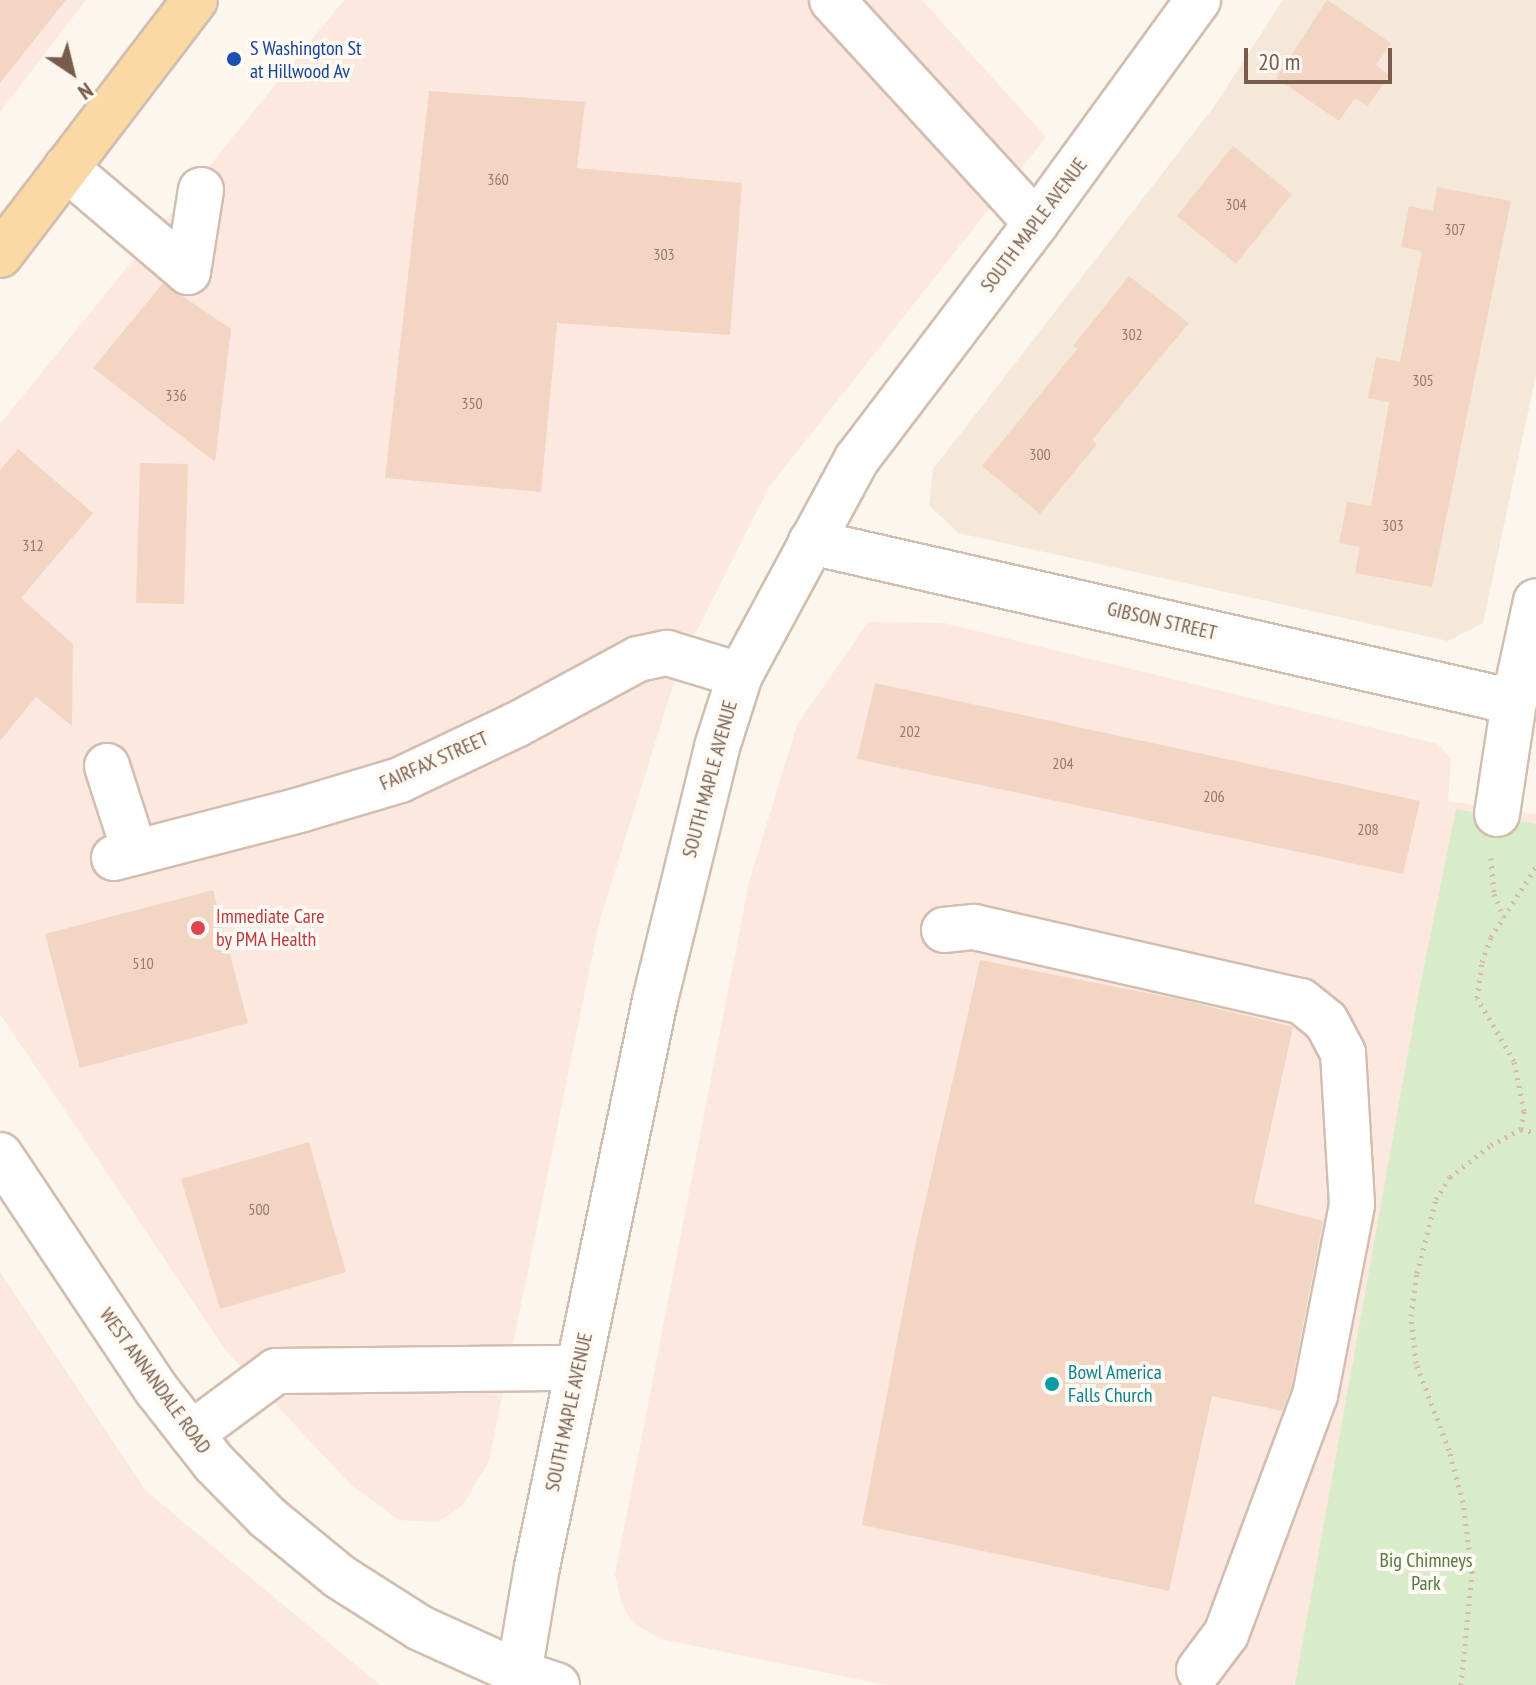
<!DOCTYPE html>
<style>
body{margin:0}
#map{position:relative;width:1536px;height:1685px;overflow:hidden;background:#fdf6ec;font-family:"PT Sans Narrow",sans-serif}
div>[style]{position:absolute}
.residential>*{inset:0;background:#f5e8da}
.commercial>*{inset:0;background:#fde8e0}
.green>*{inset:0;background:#d8ecc9}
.building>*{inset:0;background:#f3d5c3}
.path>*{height:5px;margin-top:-2.5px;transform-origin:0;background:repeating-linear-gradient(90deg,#d9b8a5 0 2px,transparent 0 8px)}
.roads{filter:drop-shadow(2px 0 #d1beb0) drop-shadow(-2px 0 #d1beb0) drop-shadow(0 2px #d1beb0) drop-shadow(0 -2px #d1beb0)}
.minor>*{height:44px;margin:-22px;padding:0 22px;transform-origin:22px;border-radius:22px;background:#fff}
.major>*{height:44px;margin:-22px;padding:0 22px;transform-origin:22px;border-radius:22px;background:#fbd9a5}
.dots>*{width:22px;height:22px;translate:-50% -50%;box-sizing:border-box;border:4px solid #fffaf3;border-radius:50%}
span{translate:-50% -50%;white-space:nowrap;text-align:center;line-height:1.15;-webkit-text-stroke:8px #fffaf3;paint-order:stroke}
.number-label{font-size:16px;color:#987a6a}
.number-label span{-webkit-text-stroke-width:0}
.transit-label{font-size:20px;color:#164399}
.left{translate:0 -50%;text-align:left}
.street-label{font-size:20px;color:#7a5c4d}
.health-label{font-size:20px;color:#be3a42}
.culture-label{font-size:20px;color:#0d838f}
.park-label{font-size:20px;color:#537a41}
.north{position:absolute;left:32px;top:32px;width:80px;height:80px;-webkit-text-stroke:6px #fffaf3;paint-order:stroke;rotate:145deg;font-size:22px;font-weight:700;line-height:32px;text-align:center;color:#7a5c4d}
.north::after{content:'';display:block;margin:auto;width:28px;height:36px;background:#7a5c4d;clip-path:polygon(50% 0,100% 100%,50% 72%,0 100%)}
.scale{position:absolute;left:1244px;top:48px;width:148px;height:36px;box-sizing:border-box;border:4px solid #7a5c4d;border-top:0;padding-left:10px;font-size:24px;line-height:28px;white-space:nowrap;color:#7a5c4d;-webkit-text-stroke:6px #fffaf3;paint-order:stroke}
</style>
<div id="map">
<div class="residential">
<div style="clip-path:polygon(1283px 0,1536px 0,1536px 375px,1483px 623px,1448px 641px,958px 533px,929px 505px,933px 469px,1213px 108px)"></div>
</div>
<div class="commercial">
<div style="clip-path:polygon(0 0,86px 0,0 112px)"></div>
<div style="clip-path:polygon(344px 0,922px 0,1046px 137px,769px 487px,679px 666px,599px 923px,489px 1461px,463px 1505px,438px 1522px,399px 1520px,351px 1485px,226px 1351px,0 1014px,0 424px)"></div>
<div style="clip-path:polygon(868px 622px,944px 623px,1438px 744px,1451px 759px,1448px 801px,1536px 814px,1536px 1685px,886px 1685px,661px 1639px,633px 1623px,622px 1605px,615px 1575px,749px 882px,797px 725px)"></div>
<div style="clip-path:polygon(0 1272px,146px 1491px,380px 1685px,0 1685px)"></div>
</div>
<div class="green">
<div style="clip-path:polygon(1456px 809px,1536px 824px,1536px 1685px,1295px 1685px,1420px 986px)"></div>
</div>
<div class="building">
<div style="clip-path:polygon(0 0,66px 0,0 83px)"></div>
<div style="clip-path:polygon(1327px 0,1391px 43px,1376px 65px,1389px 75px,1368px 106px,1355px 98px,1339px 121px,1276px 78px)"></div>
<div style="clip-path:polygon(429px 91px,585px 102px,577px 168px,742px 183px,730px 335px,557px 323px,541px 492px,385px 478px)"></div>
<div style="clip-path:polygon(1233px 146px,1292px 194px,1236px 264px,1177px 216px)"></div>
<div style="clip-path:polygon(1437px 187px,1511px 201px,1432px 587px,1355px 573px,1360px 547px,1339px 543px,1347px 502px,1371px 506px,1389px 402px,1368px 398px,1376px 357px,1400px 362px,1422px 251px,1401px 247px,1409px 206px,1433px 211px)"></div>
<div style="clip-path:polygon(1129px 276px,1189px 323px,1092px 440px,1097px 444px,1040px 514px,982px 466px,1077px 349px,1073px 346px)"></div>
<div style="clip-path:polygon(163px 283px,231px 329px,215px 462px,93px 368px)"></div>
<div style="clip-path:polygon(18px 449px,93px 513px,21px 598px,73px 644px,72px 726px,36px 697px,0 741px,0 470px)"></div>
<div style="clip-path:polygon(140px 463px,188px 464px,184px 604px,136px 603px)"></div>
<div style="clip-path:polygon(875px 683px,1420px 801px,1403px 874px,857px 759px)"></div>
<div style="clip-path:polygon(213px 890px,248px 1023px,80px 1068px,45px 934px)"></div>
<div style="clip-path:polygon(980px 960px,1187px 1001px,1293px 1027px,1254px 1203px,1323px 1221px,1291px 1388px,1282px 1411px,1212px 1396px,1169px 1591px,862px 1525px,916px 1242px)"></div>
<div style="clip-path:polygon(309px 1142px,346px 1272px,220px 1309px,181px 1179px)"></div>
</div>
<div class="path">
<div style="left:1491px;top:858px;width:36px;rotate:85deg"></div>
<div style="left:1494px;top:894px;width:25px;rotate:67deg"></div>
<div style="left:1521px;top:1129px;width:18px;rotate:-81deg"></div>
<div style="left:1524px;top:1111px;width:51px;rotate:-101.3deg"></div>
<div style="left:1514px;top:1061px;width:73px;rotate:-120.4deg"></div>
<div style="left:1477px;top:998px;width:36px;rotate:-82deg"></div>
<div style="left:1482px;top:962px;width:27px;rotate:-70deg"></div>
<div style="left:1491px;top:937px;width:83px;rotate:-57.3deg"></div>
<div style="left:1461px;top:1685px;width:113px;rotate:-84.4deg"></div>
<div style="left:1472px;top:1573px;width:72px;rotate:-97.2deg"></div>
<div style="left:1463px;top:1502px;width:54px;rotate:-105.1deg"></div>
<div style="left:1449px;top:1450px;width:93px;rotate:-110.8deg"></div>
<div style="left:1416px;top:1363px;width:47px;rotate:-96.1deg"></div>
<div style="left:1411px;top:1316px;width:43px;rotate:-82.1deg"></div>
<div style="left:1417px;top:1273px;width:76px;rotate:-75.6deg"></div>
<div style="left:1436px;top:1199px;width:26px;rotate:-58deg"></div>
<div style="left:1450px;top:1177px;width:52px;rotate:-38deg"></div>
<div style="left:1491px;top:1145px;width:34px;rotate:-28deg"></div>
<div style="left:1521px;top:1129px;width:16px;rotate:15deg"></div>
</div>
<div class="roads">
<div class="minor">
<div style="left:832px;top:0;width:302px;rotate:47.5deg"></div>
<div style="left:66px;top:168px;width:160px;rotate:40.4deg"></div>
<div style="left:188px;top:272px;width:83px;rotate:-81deg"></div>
<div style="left:811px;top:542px;width:721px;rotate:12.82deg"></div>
<div style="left:107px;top:766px;width:91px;rotate:72.2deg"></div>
<div style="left:1497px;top:814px;width:113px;rotate:-81.4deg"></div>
<div style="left:1514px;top:702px;width:103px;rotate:-77.7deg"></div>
<div style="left:114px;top:858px;width:195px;rotate:-14.5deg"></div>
<div style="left:303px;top:809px;width:101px;rotate:-16.6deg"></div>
<div style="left:400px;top:780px;width:128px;rotate:-25.4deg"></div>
<div style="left:516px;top:725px;width:139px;rotate:-28.4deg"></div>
<div style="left:638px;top:659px;width:30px;rotate:-12deg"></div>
<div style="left:667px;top:653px;width:76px;rotate:16.8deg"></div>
<div style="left:944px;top:930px;width:30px;rotate:-6deg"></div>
<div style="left:974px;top:927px;width:335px;rotate:12.8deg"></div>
<div style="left:1301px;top:1001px;width:32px;rotate:39deg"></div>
<div style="left:1326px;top:1021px;width:36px;rotate:62deg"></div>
<div style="left:1343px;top:1053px;width:152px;rotate:86.6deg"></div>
<div style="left:1352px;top:1205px;width:194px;rotate:101deg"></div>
<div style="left:1315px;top:1395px;width:255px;rotate:110.4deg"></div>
<div style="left:1226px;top:1634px;width:45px;rotate:126.9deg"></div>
<div style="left:0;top:1155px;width:281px;rotate:56.3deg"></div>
<div style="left:156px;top:1389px;width:94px;rotate:51.9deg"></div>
<div style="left:214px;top:1463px;width:76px;rotate:45.5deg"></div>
<div style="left:267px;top:1517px;width:94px;rotate:39.4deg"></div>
<div style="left:340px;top:1577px;width:95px;rotate:32.5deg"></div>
<div style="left:420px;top:1628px;width:109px;rotate:24.4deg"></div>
<div style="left:519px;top:1673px;width:40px;rotate:18deg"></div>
<div style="left:191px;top:1434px;width:106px;rotate:-36.5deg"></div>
<div style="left:276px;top:1371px;width:302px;rotate:-0.6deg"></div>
<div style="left:517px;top:1685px;width:120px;rotate:-80.4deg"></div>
<div style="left:537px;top:1567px;width:579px;rotate:-78.24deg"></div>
<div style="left:655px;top:1000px;width:260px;rotate:-76.2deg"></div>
<div style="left:717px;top:747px;width:76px;rotate:-72.3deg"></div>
<div style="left:740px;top:675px;width:246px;rotate:-61.6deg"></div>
<div style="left:857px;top:459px;width:296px;rotate:-52.8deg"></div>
<div style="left:1036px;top:223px;width:276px;rotate:-54deg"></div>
</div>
<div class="major">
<div style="left:0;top:255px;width:321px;rotate:-52.6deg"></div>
</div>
</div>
<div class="dots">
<div style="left:234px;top:59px;background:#1a4fb4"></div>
<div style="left:198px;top:928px;background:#e0444e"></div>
<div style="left:1052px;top:1384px;background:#0f9aa8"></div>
</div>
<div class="number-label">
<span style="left:498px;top:179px">360</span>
<span style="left:1236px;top:204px">304</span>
<span style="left:1455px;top:229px">307</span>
<span style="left:664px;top:254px">303</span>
<span style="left:1132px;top:334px">302</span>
<span style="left:1423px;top:380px">305</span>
<span style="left:176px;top:395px">336</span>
<span style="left:472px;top:403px">350</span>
<span style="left:1040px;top:454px">300</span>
<span style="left:1393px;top:525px">303</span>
<span style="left:33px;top:545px">312</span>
<span style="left:910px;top:731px">202</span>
<span style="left:1063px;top:763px">204</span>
<span style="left:1214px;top:796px">206</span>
<span style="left:1368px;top:829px">208</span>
<span style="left:143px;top:963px">510</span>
<span style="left:259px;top:1209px">500</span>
</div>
<div class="transit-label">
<span class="left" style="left:250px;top:60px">S Washington St<br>at Hillwood Av</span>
</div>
<div class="street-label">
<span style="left:1034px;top:225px;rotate:-53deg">SOUTH MAPLE AVENUE</span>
<span style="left:1162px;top:621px;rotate:13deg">GIBSON STREET</span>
<span style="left:434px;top:761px;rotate:-24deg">FAIRFAX STREET</span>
<span style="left:710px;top:779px;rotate:-75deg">SOUTH MAPLE AVENUE</span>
<span style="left:155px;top:1381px;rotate:54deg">WEST ANNANDALE ROAD</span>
<span style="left:569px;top:1412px;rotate:-78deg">SOUTH MAPLE AVENUE</span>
</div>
<div class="health-label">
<span class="left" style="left:216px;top:928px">Immediate Care<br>by PMA Health</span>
</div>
<div class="culture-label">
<span class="left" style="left:1068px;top:1384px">Bowl America<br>Falls Church</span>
</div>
<div class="park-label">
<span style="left:1426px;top:1572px">Big Chimneys<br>Park</span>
</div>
<div class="north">N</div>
<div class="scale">20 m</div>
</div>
